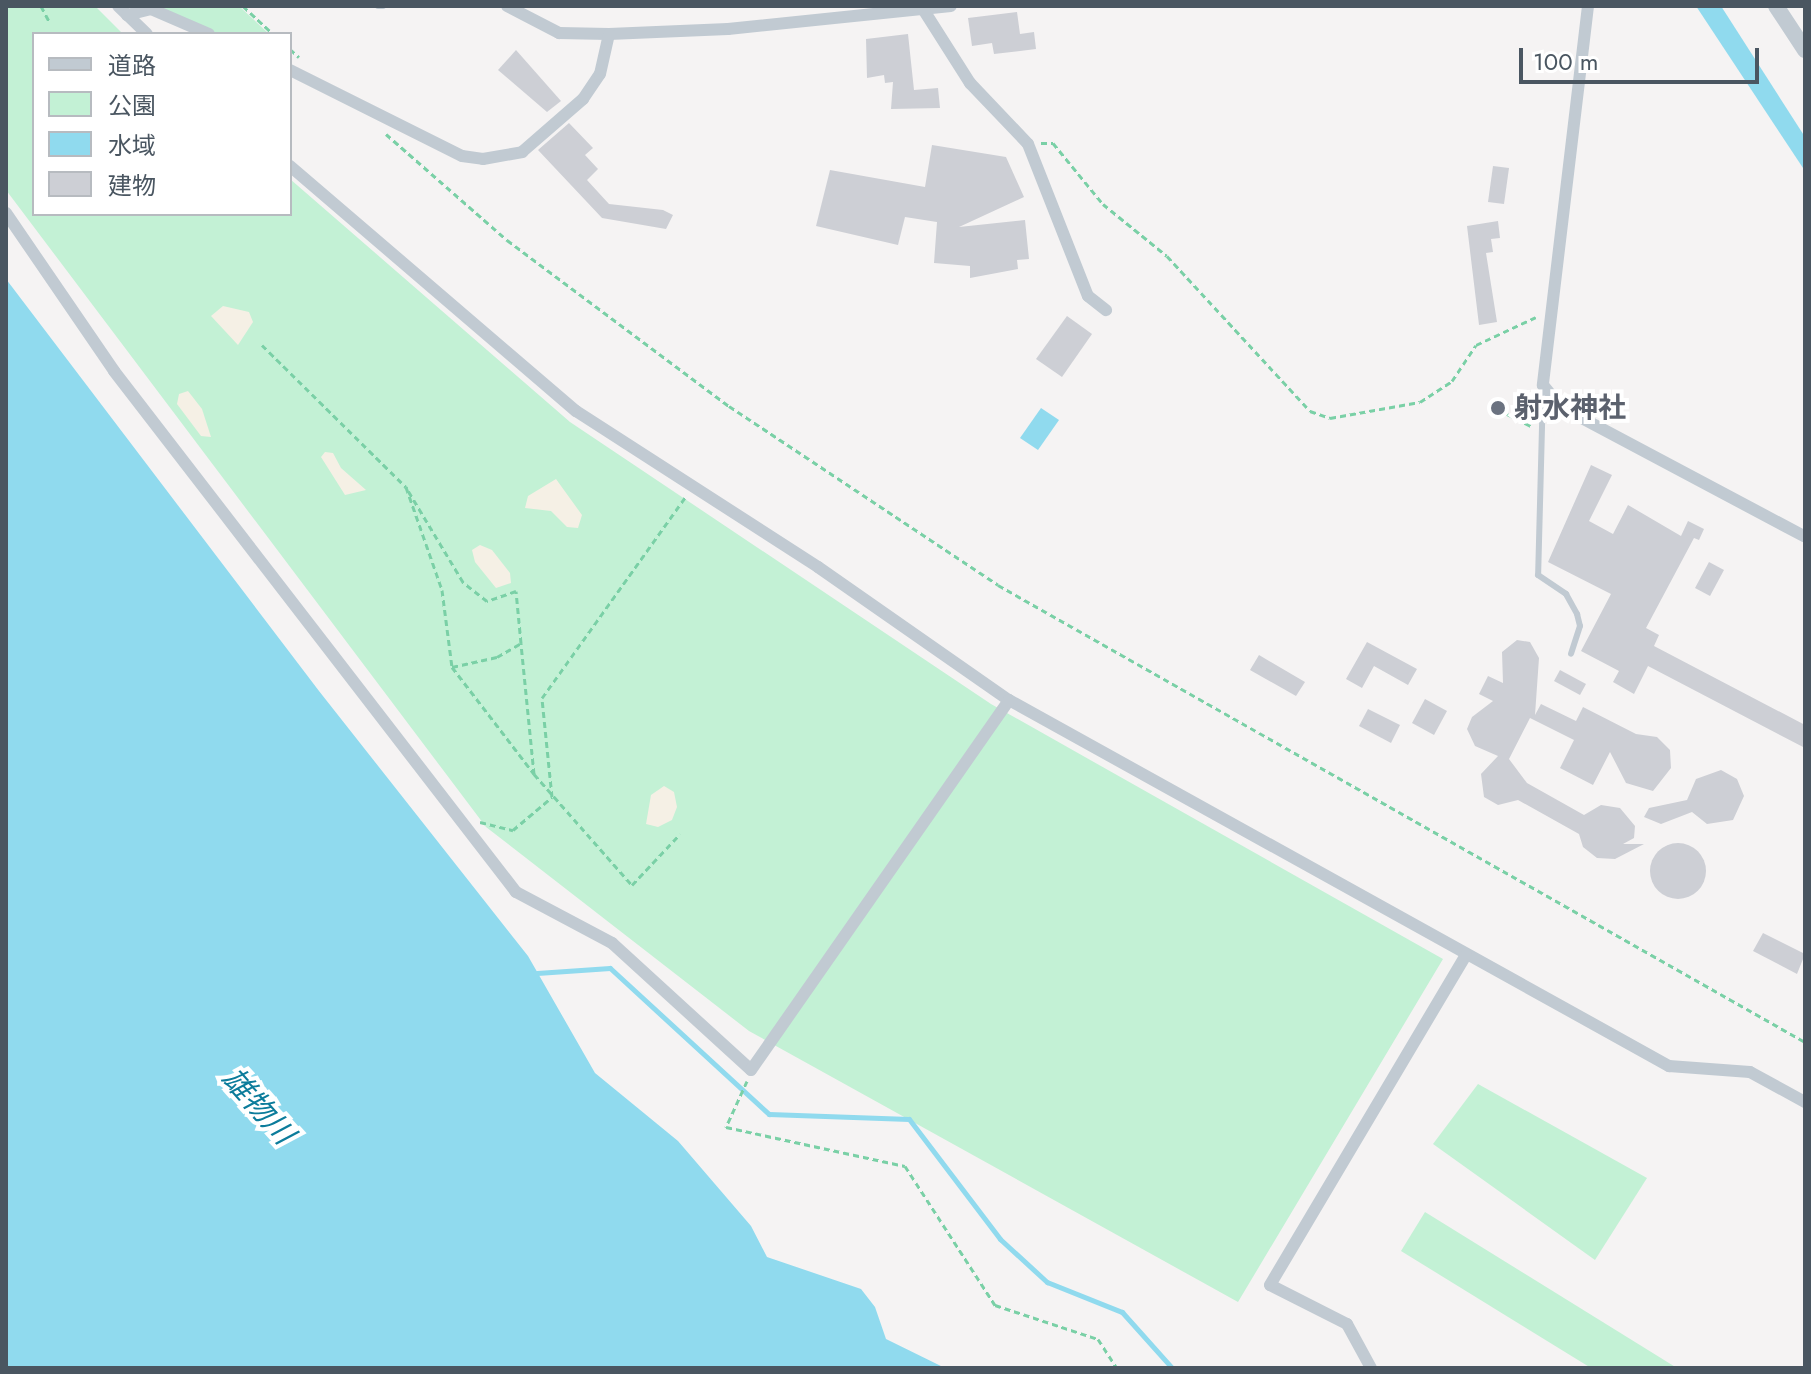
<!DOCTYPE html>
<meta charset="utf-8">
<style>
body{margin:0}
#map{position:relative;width:1811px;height:1374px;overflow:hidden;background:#f5f3f3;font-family:Jost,"Noto Sans JP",sans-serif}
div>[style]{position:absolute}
.green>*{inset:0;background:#c3f1d5}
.sand>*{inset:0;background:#f5f0e5}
.water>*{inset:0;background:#90daee}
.stream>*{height:5px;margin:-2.5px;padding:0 2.5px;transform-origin:2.5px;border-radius:2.5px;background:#90daee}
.building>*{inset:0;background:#cdcfd5}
.round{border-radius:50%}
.path>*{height:3px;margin-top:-1.5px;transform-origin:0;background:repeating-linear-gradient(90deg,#7ad0a6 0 6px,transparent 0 10px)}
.service>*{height:6px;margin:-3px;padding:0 3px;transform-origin:3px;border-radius:3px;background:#c1cad2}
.minor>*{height:12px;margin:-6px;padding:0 6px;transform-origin:6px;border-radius:6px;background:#c1cad2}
.tertiary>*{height:16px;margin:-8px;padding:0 8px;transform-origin:8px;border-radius:8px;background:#c1cad2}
.dots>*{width:22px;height:22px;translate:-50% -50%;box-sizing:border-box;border:4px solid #fff;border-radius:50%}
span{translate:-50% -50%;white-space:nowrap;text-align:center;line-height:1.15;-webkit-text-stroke:8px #fff;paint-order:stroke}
.worship-label{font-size:28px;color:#5b616d;font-weight:700}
.left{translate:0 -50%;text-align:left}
.water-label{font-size:30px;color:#0c7c9b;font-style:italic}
.frame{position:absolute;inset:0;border:8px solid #4a5661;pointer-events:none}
.legend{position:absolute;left:32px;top:32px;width:260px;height:184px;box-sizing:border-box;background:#fff;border:2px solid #b7bbc0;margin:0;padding:10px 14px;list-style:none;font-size:24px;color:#4a5661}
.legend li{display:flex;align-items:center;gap:16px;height:40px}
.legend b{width:40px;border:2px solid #b7bbc0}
.scale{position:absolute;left:1519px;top:48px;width:240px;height:36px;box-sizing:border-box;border:4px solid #4a5661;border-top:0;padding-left:10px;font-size:24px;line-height:28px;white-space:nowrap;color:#4a5661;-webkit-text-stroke:6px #fff;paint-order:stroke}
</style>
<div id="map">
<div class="green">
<div style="clip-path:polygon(6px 6px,95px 6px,123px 34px,34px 34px,34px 214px,290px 214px,290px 179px,570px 422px,991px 704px,1443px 959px,1238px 1302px,749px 1031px,486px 827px,6px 190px)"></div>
<div style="clip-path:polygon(155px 6px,239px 6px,269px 34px,218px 34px)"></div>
<div style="clip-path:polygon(1478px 1084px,1647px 1178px,1595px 1260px,1433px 1144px)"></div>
<div style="clip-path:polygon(1425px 1212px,1677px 1368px,1591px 1368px,1401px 1251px)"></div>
</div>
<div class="sand">
<div style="clip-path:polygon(223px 306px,249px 312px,253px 322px,238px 345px,211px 316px)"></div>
<div style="clip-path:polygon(188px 391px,202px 409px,211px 437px,201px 436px,177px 404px,179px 394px)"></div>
<div style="clip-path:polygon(325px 452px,333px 453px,341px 468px,366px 490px,345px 495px,321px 457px)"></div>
<div style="clip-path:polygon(556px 479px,582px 515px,578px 528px,567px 527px,551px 511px,525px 508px,528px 496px)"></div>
<div style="clip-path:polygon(480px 545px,492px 550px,510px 573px,511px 583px,496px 588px,475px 562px,472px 550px)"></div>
<div style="clip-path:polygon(664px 786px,674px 792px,677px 807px,672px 820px,658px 827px,646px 824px,651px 795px)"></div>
</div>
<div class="water">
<div style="clip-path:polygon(1696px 6px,1721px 6px,1805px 137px,1805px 171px)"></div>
<div style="clip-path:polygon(6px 279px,319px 691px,528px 956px,595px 1073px,678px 1141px,751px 1226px,767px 1257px,861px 1289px,875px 1307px,886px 1339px,945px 1368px,6px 1368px)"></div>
<div style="clip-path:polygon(1041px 408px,1059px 420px,1038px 450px,1020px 438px)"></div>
</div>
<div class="stream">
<div style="left:537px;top:973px;width:73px;rotate:-3.9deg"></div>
<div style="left:610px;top:968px;width:216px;rotate:42.6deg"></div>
<div style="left:769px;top:1114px;width:140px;rotate:2deg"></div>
<div style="left:909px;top:1119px;width:151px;rotate:52.8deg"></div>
<div style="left:1000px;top:1239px;width:64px;rotate:42.5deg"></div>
<div style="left:1047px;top:1282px;width:81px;rotate:21.8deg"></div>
<div style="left:1122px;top:1312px;width:75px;rotate:48.2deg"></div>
</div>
<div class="building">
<div style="clip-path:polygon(1017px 12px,1020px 34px,1034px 32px,1036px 49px,994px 54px,992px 43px,972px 46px,968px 18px)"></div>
<div style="clip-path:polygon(908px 34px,914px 90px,938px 88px,940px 108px,891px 109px,893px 82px,885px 83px,884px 75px,867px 78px,866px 39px)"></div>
<div style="clip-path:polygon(516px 50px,561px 101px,547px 112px,498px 70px)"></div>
<div style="clip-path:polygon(569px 123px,593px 148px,585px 155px,598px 169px,587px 180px,609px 204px,663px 210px,673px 215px,666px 229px,602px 218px,538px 150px)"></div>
<div style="clip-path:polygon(932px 145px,1006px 157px,1024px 197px,959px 227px,1025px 220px,1029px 259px,1017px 260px,1018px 269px,970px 278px,970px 266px,934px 263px,937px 222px,905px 217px,898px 245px,816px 226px,830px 170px,925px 187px)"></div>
<div style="clip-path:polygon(1493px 166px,1509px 168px,1504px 204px,1488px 202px)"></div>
<div style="clip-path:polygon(1498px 221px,1500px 238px,1491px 239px,1493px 252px,1486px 253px,1497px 322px,1479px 325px,1467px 226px)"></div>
<div style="clip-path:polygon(1067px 316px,1092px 334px,1062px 377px,1036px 359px)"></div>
<div style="clip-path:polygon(1591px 465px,1612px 475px,1589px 521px,1613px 534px,1628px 505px,1681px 536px,1688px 521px,1704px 529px,1699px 540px,1694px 538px,1646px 628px,1659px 635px,1654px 646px,1805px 725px,1805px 748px,1648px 666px,1634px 694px,1613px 682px,1619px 671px,1581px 651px,1611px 594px,1548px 562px)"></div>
<div style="clip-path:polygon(1709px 562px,1724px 570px,1710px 596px,1695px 588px)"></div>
<div style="clip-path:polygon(1517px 640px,1530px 642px,1539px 658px,1535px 715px,1541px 704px,1576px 721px,1583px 707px,1636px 734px,1657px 737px,1670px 750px,1671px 768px,1653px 791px,1626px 783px,1610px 752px,1593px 785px,1560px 768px,1574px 740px,1530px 718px,1509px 759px,1527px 783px,1584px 815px,1601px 805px,1620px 808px,1635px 826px,1634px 838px,1623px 844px,1644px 844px,1615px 859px,1597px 858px,1583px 847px,1579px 834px,1518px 800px,1498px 805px,1484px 797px,1481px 774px,1498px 756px,1475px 746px,1467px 729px,1472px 717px,1493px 701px,1479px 694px,1488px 676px,1503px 683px,1502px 652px)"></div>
<div style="clip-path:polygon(1367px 642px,1417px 669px,1408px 685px,1374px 666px,1362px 688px,1346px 679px)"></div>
<div style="clip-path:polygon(1259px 655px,1305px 682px,1296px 696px,1250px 670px)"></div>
<div style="clip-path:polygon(1560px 670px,1586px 684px,1580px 695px,1554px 681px)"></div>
<div style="clip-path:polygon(1425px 699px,1447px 711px,1434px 735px,1412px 723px)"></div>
<div style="clip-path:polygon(1368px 709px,1400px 725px,1391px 743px,1359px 726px)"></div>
<div style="clip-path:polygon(1721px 770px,1737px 779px,1744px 796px,1733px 820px,1707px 824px,1692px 812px,1661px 824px,1644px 817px,1649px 808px,1687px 800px,1696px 779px)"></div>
<div class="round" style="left:1650px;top:843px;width:56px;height:56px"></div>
<div style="clip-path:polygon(1763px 933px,1805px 954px,1797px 974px,1753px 951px)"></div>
</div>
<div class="path">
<div style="left:41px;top:6px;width:19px;rotate:62deg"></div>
<div style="left:243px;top:6px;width:41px;rotate:43deg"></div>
<div style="left:290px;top:49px;width:12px;rotate:42deg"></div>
<div style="left:386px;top:134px;width:161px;rotate:41.2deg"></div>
<div style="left:507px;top:240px;width:277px;rotate:36.8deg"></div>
<div style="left:729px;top:406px;width:323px;rotate:33.6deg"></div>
<div style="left:998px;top:585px;width:927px;rotate:29.52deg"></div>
<div style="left:1041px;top:143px;width:12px"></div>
<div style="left:1053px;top:143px;width:79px;rotate:50.7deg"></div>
<div style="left:1103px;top:204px;width:82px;rotate:39.1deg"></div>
<div style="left:1167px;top:256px;width:211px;rotate:47.3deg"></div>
<div style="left:1310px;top:411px;width:21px;rotate:19deg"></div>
<div style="left:1330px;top:418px;width:91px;rotate:-10.1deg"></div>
<div style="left:1420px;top:402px;width:38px;rotate:-33deg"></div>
<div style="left:1452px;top:381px;width:43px;rotate:-56.3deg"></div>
<div style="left:1476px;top:345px;width:66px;rotate:-25deg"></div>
<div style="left:262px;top:345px;width:202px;rotate:44.6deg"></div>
<div style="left:406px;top:487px;width:109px;rotate:70.7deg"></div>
<div style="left:442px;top:590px;width:78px;rotate:82.6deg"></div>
<div style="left:452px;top:667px;width:46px;rotate:-12.5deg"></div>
<div style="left:497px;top:657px;width:28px;rotate:-30deg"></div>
<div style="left:521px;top:643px;width:52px;rotate:-95.5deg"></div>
<div style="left:516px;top:591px;width:31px;rotate:161deg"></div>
<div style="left:487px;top:601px;width:31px;rotate:-142deg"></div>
<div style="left:463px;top:582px;width:111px;rotate:-121deg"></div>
<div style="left:1507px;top:414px;width:27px;rotate:27deg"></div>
<div style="left:452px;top:667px;width:135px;rotate:52.5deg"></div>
<div style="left:534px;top:774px;width:132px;rotate:-95.7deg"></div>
<div style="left:534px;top:774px;width:148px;rotate:48.6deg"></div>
<div style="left:632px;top:885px;width:70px;rotate:-46.7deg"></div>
<div style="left:480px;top:822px;width:34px;rotate:14deg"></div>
<div style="left:513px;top:830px;width:51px;rotate:-40.2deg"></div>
<div style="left:552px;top:797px;width:100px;rotate:-95.8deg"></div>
<div style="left:542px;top:698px;width:248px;rotate:-54.5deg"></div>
<div style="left:747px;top:1081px;width:51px;rotate:114.5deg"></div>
<div style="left:726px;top:1127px;width:183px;rotate:12.3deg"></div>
<div style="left:905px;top:1166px;width:166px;rotate:57.1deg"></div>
<div style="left:995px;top:1305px;width:108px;rotate:18.3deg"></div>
<div style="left:1098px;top:1339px;width:35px;rotate:57deg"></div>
</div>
<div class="service">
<div style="left:378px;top:6px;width:5px"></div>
<div style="left:1543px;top:389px;width:186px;rotate:91.5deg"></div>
<div style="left:1538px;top:575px;width:34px;rotate:34deg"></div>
<div style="left:1566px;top:594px;width:23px;rotate:61deg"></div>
<div style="left:1577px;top:614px;width:12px;rotate:76deg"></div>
<div style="left:1580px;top:626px;width:29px;rotate:108deg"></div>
</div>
<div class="minor">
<div style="left:118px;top:6px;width:40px;rotate:44deg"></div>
<div style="left:507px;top:6px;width:59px;rotate:27.4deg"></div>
<div style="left:559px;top:33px;width:50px;rotate:1.1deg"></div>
<div style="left:609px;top:34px;width:119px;rotate:-2.4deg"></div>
<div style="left:728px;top:29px;width:224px;rotate:-5.9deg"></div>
<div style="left:1588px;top:6px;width:382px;rotate:96.8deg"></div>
<div style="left:1543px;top:385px;width:28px;rotate:51deg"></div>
<div style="left:1561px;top:407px;width:276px;rotate:28deg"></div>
<div style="left:923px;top:9px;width:88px;rotate:57.6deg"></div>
<div style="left:970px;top:83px;width:84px;rotate:46.4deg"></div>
<div style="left:1028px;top:144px;width:163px;rotate:68.5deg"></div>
<div style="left:1088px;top:296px;width:23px;rotate:38deg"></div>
<div style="left:127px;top:15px;width:25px;rotate:-14deg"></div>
<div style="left:151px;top:9px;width:63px;rotate:23.3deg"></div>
<div style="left:290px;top:70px;width:192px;rotate:26.6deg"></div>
<div style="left:462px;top:156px;width:21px;rotate:8deg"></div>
<div style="left:483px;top:159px;width:40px;rotate:-10deg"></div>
<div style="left:522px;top:152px;width:81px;rotate:-41deg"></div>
<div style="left:583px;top:99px;width:30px;rotate:-56deg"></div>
<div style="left:600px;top:74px;width:41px;rotate:-77.3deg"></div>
<div style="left:290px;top:166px;width:377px;rotate:40.6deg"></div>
<div style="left:576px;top:411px;width:288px;rotate:32.8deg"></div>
<div style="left:818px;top:567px;width:233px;rotate:34.9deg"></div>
<div style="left:1009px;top:700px;width:755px;rotate:29.01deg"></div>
<div style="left:1669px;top:1066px;width:81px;rotate:4.2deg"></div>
<div style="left:1750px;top:1072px;width:63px;rotate:28.6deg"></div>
<div style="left:6px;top:213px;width:191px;rotate:55.6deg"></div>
<div style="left:114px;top:371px;width:658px;rotate:52.35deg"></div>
<div style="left:516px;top:892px;width:109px;rotate:28deg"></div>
<div style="left:612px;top:943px;width:188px;rotate:42.4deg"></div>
<div style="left:751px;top:1070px;width:451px;rotate:-55.1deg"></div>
<div style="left:1371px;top:1368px;width:50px;rotate:-118.6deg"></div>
<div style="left:1347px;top:1324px;width:86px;rotate:-153.1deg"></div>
<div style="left:1270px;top:1285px;width:384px;rotate:-59.3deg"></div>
</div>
<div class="tertiary">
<div style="left:1776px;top:6px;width:53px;rotate:56.6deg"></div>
</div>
<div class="dots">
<div style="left:1498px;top:408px;background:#6b7280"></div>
</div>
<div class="worship-label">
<span class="left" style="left:1514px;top:408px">射水神社</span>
</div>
<div class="water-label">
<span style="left:258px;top:1106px;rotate:48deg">雄物川</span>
</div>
<div class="frame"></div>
<ul class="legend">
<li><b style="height:10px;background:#c1cad2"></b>道路</li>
<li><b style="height:22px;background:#c3f1d5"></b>公園</li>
<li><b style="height:22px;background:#90daee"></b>水域</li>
<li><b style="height:22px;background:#cdcfd5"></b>建物</li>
</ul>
<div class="scale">100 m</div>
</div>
